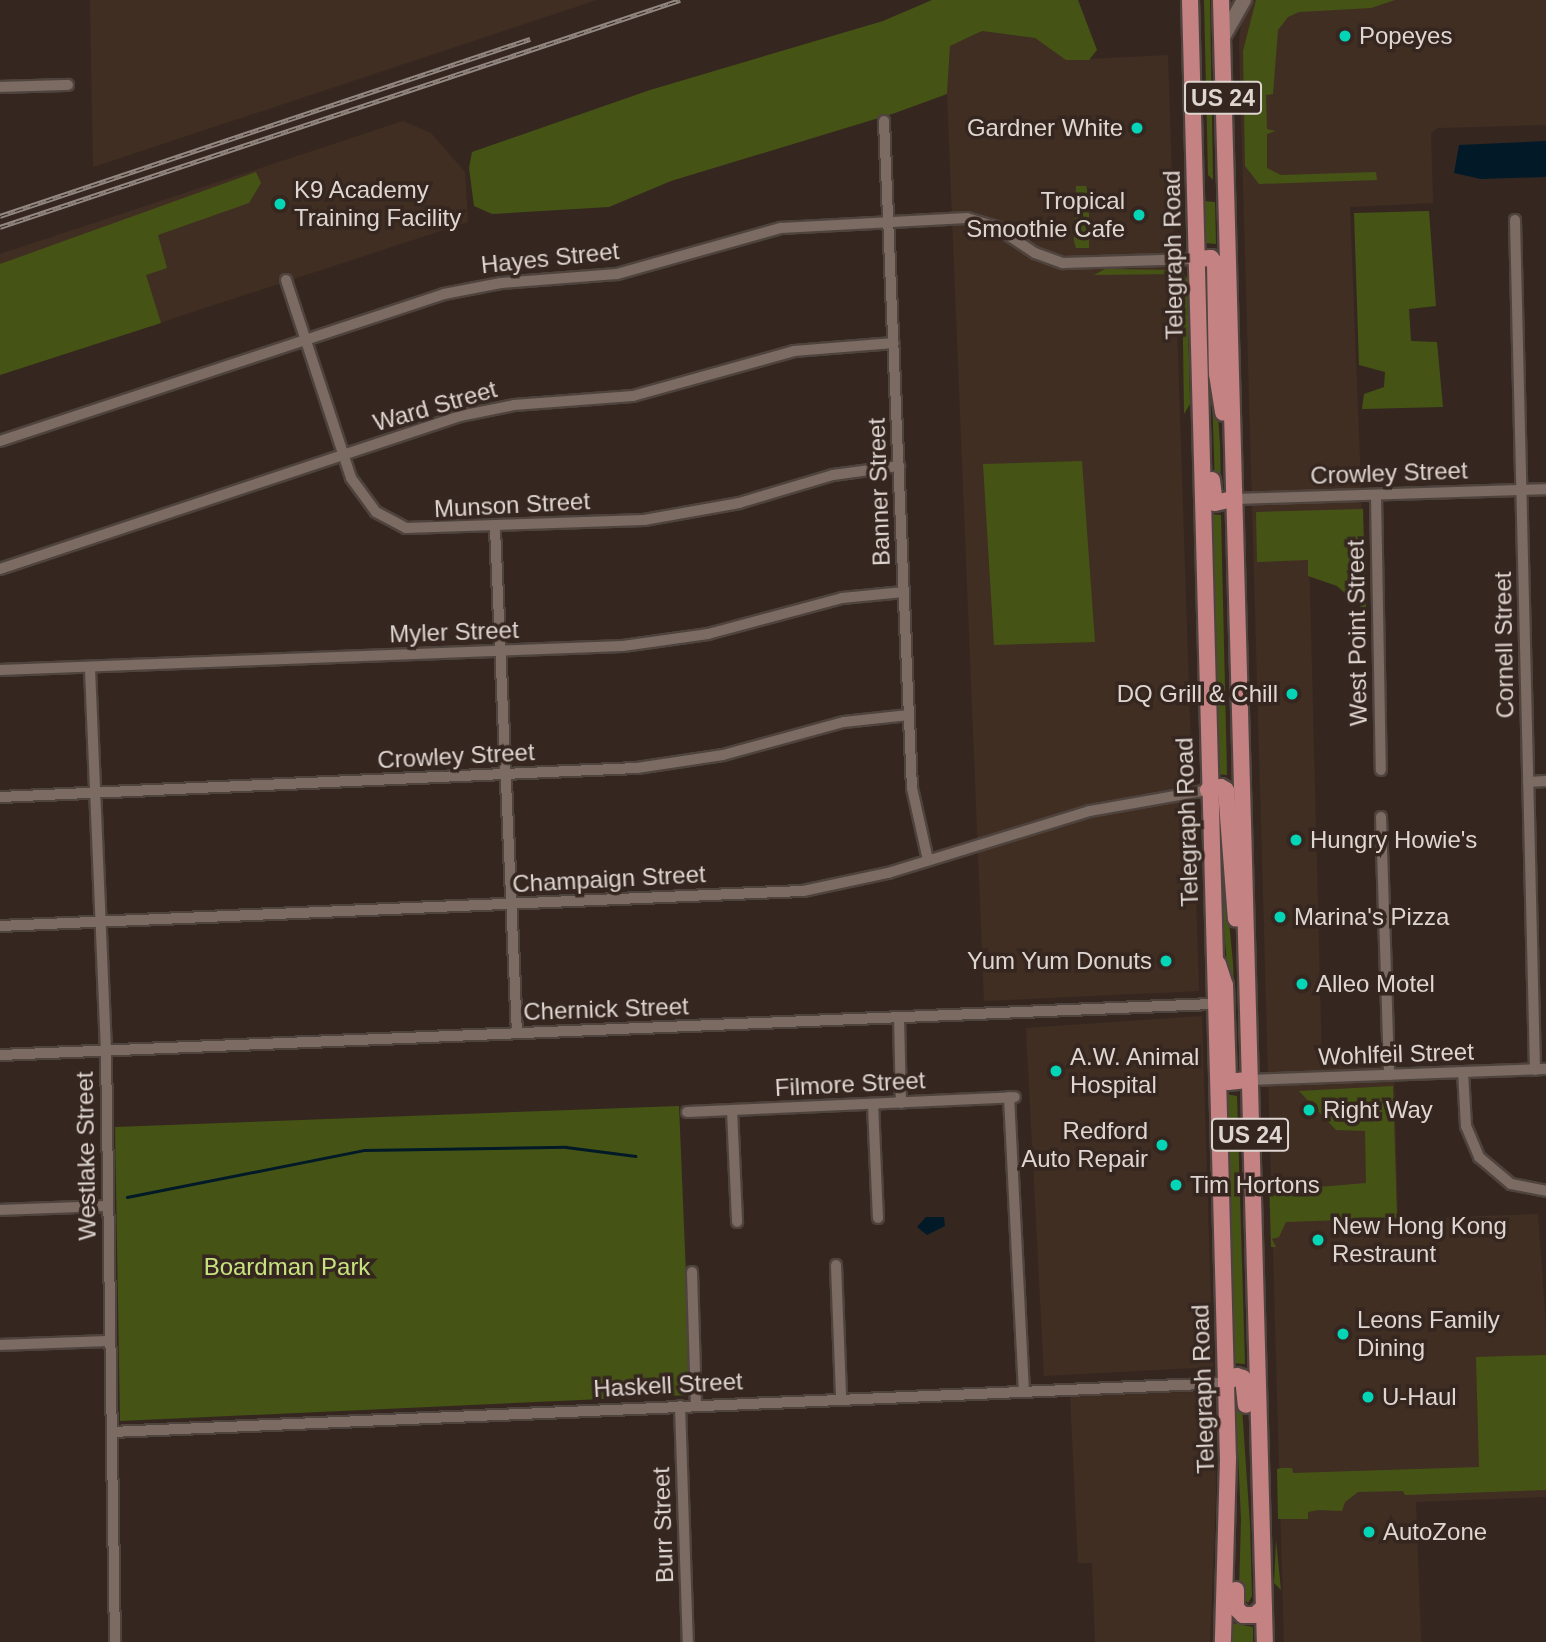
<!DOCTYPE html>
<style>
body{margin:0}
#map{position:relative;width:1546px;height:1642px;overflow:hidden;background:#352720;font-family:Arial,sans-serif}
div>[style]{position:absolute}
.built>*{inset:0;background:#412e23}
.green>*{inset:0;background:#455415}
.water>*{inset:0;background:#021a27}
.stream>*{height:2.5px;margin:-1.25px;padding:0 1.25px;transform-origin:1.25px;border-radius:1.25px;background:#021a27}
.roads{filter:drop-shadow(2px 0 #4f433e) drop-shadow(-2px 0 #4f433e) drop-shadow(0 2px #4f433e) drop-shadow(0 -2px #4f433e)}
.street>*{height:10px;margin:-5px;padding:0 5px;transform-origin:5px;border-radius:5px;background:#7b6b63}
.secondary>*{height:14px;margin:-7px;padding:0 7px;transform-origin:7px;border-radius:7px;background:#7b6b63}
.primary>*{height:16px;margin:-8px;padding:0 8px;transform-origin:8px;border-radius:8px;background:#c48283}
.rail>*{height:5px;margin-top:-2.5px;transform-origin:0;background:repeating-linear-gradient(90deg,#352720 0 8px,#938782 0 16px);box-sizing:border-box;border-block:2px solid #938782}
.dots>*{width:19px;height:19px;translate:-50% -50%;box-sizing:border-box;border:4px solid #352720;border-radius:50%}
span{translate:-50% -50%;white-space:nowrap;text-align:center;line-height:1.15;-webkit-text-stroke:7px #352720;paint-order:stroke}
.shield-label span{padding:2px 5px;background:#352720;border:2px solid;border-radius:5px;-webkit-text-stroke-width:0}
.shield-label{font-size:23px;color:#dfd5d1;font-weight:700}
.poi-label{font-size:24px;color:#dfd5d1}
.left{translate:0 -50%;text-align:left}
.right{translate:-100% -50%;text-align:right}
.street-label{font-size:24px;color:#dfd5d1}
.park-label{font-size:24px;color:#c7e37e}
</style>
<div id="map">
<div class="built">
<div style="clip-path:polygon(90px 0,597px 0,93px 167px)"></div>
<div style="clip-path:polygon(1252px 0,1546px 0,1546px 125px,1438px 128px,1431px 133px,1433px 203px,1350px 207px,1362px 513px,1308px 514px,1322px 1064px,1394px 1062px,1398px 1219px,1538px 1214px,1546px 1327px,1546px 1497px,1416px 1502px,1421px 1642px,1284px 1642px,1239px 41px,1242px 17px)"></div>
<div style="clip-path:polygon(982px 31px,1035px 38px,1067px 60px,1168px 55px,1199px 991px,984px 1001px,947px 94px,950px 46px)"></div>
<div style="clip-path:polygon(403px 121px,431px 133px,465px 172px,468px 222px,0 375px,0 254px)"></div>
<div style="clip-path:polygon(1202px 1016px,1213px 1367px,1044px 1376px,1026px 1028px)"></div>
<div style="clip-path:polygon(1208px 1392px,1214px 1397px,1216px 1493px,1210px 1642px,1095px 1642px,1092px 1563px,1078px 1563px,1070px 1393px)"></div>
</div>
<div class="green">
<div style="clip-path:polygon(932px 0,1078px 0,1097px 50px,1089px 60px,1066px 60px,1035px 38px,982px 31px,950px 46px,947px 94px,895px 113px,671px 181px,609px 207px,492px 214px,474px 206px,469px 168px,472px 152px,650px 90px,883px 21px)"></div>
<div style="clip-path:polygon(1204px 0,1210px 0,1213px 180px,1208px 175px)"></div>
<div style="clip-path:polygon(1256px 0,1395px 0,1371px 8px,1299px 12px,1288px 17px,1278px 30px,1273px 94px,1266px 95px,1267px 129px,1275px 131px,1267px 134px,1267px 168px,1281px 175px,1376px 172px,1377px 180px,1259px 184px,1245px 166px,1243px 51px)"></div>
<div style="clip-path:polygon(256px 172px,261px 183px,249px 203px,158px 235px,167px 268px,146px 275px,161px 323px,0 375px,0 264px)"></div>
<div style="clip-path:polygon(1076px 186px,1086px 186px,1089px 195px,1089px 248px,1076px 248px,1074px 241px)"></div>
<div style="clip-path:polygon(1204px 201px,1215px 202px,1216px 244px,1205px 243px)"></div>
<div style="clip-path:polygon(1429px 211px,1436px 306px,1409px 309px,1411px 341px,1437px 342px,1443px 407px,1362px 409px,1364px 394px,1384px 387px,1385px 372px,1359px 365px,1354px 213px)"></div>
<div style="clip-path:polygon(1105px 269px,1178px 270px,1179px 274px,1094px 275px)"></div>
<div style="clip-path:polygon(1208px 270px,1220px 445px,1221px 490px,1215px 487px)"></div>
<div style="clip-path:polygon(1182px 271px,1187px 279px,1190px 404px,1184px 414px)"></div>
<div style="clip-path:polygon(1082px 461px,1095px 642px,994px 645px,983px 464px)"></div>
<div style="clip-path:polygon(1363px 509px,1366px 612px,1337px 586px,1308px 576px,1308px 560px,1257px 562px,1256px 512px)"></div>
<div style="clip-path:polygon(1210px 514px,1221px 515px,1227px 775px,1216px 774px)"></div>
<div style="clip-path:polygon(1217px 797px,1233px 963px,1237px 1071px,1221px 898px)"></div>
<div style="clip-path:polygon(1393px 1086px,1397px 1218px,1286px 1222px,1279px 1237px,1272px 1239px,1276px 1247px,1271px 1247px,1269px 1178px,1283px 1190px,1366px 1183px,1365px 1131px,1336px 1130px,1299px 1091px)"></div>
<div style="clip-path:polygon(1226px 1094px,1237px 1096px,1245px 1364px,1234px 1363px)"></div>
<div style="clip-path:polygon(679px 1106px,691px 1395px,120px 1421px,115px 1127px)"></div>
<div style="clip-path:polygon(1546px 1355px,1546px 1490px,1405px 1495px,1403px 1491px,1358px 1492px,1345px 1502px,1342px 1511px,1318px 1510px,1308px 1512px,1308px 1519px,1278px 1519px,1277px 1469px,1282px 1468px,1292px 1468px,1293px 1473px,1479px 1467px,1476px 1357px)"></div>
<div style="clip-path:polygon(1235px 1387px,1241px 1393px,1250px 1525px,1252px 1596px,1248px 1603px,1239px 1592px,1241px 1520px)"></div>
<div style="clip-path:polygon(1276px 1540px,1281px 1590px,1274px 1583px)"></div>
<div style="clip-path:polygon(1232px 1623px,1253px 1627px,1253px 1642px,1231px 1642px)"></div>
</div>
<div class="water">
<div style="clip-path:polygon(1546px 141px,1546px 177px,1481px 179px,1454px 173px,1459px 145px)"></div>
<div style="clip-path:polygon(926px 1217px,944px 1217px,945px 1226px,927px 1235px,917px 1227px)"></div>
</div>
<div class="stream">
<div style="left:127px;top:1197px;width:242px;rotate:-11.2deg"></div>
<div style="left:364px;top:1150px;width:202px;rotate:-0.9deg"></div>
<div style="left:566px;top:1147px;width:70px;rotate:7.4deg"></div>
</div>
<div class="roads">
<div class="street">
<div style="left:0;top:87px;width:68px;rotate:-1.7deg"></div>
<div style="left:884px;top:121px;width:668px;rotate:87.6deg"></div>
<div style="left:912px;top:788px;width:74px;rotate:77.5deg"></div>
<div style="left:1515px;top:220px;width:850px;rotate:88.65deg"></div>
<div style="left:286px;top:280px;width:208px;rotate:71.8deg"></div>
<div style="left:351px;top:478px;width:42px;rotate:53.7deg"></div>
<div style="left:376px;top:512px;width:34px;rotate:28deg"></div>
<div style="left:406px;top:528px;width:238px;rotate:-1.9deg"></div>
<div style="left:644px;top:520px;width:97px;rotate:-10.1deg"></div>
<div style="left:739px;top:503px;width:98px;rotate:-16.6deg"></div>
<div style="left:833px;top:475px;width:67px;rotate:-7.8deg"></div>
<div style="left:0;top:441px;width:468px;rotate:-18.3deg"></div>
<div style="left:444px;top:294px;width:58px;rotate:-10.9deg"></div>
<div style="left:501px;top:283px;width:116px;rotate:-4.4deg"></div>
<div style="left:617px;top:274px;width:170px;rotate:-15.7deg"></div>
<div style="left:781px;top:228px;width:186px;rotate:-3.1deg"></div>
<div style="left:967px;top:218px;width:30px;rotate:17deg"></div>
<div style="left:996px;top:227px;width:47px;rotate:33.7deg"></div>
<div style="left:1035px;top:253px;width:30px;rotate:20deg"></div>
<div style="left:1063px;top:263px;width:133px;rotate:-1.7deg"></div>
<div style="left:1376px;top:495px;width:275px;rotate:89deg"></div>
<div style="left:1232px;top:499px;width:314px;rotate:-1.8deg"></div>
<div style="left:495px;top:528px;width:505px;rotate:87.51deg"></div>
<div style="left:0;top:569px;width:485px;rotate:-18.4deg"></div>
<div style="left:460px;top:416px;width:55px;rotate:-11.5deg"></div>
<div style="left:514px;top:405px;width:119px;rotate:-4.3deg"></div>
<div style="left:633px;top:396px;width:167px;rotate:-15.6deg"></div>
<div style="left:794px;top:351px;width:100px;rotate:-4.6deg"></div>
<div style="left:90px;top:669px;width:382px;rotate:87.6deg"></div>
<div style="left:106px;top:1051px;width:591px;rotate:89.13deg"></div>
<div style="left:0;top:670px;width:623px;rotate:-2.21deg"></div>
<div style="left:623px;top:646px;width:86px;rotate:-8deg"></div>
<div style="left:708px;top:634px;width:139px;rotate:-15deg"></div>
<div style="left:842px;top:598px;width:62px;rotate:-5.5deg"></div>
<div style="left:1528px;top:782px;width:18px;rotate:-3deg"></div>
<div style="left:0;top:797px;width:638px;rotate:-2.61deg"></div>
<div style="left:637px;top:768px;width:87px;rotate:-8.6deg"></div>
<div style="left:723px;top:755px;width:125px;rotate:-15.3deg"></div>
<div style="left:844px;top:722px;width:65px;rotate:-6.1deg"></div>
<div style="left:1381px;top:817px;width:258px;rotate:88.2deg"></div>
<div style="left:0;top:926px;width:804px;rotate:-2.5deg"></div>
<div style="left:803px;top:891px;width:87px;rotate:-12deg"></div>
<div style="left:888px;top:873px;width:211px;rotate:-17.1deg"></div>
<div style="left:1090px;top:811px;width:120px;rotate:-10.1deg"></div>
<div style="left:899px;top:1017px;width:86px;rotate:88.7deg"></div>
<div style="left:0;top:1055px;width:1215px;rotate:-2.41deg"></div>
<div style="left:1463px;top:1072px;width:54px;rotate:86.8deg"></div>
<div style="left:1466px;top:1126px;width:34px;rotate:67deg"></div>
<div style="left:1479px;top:1157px;width:42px;rotate:40.2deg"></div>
<div style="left:1511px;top:1184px;width:36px;rotate:11deg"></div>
<div style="left:1247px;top:1080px;width:299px;rotate:-2.1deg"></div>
<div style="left:1009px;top:1097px;width:293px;rotate:87.1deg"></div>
<div style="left:873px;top:1104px;width:114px;rotate:87.5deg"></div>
<div style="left:732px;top:1110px;width:112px;rotate:87.4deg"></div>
<div style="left:687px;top:1112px;width:328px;rotate:-2.6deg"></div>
<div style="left:0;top:1210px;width:108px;rotate:-2.1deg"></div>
<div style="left:836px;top:1265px;width:133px;rotate:87.8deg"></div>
<div style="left:692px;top:1272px;width:133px;rotate:88.3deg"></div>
<div style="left:0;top:1345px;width:110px;rotate:-2.1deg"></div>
<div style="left:680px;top:1406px;width:236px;rotate:88.1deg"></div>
<div style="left:112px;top:1432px;width:1115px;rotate:-2.52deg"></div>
</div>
<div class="secondary">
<div style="left:1222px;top:39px;width:45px;rotate:-60.6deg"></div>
</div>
<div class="primary">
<div style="left:1190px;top:0;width:1458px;rotate:88.51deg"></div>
<div style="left:1228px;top:1458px;width:184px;rotate:91.6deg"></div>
<div style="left:1221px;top:0;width:1643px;rotate:88.47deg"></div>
<div style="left:1196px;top:259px;width:15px;rotate:-4deg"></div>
<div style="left:1211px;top:258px;width:6px;rotate:51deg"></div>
<div style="left:1215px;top:263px;width:111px;rotate:89deg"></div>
<div style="left:1217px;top:374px;width:39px;rotate:81deg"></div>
<div style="left:1212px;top:480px;width:23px;rotate:83deg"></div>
<div style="left:1215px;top:503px;width:17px;rotate:-13deg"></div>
<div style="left:1208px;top:790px;width:13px;rotate:-13deg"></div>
<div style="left:1221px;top:787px;width:6px;rotate:31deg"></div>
<div style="left:1226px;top:790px;width:129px;rotate:85.6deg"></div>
<div style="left:1218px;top:964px;width:22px;rotate:72deg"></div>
<div style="left:1225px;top:985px;width:97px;rotate:88.2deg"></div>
<div style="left:1228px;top:1082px;width:19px;rotate:-6deg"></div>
<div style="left:1226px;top:1383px;width:13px;rotate:-32deg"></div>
<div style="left:1237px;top:1376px;width:6px;rotate:18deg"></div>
<div style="left:1243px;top:1378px;width:27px;rotate:84deg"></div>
<div style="left:1236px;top:1590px;width:18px;rotate:90deg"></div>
<div style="left:1236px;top:1608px;width:10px;rotate:45deg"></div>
<div style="left:1243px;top:1615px;width:12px"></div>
<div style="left:1255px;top:1615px;width:12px;rotate:-42deg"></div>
</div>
</div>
<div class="rail">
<div style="left:0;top:216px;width:559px;rotate:-18.47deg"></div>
<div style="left:0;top:227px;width:717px;rotate:-18.46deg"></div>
</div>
<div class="dots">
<div style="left:1345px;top:36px;background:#03d5b6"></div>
<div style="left:1137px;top:128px;background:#03d5b6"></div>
<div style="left:280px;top:204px;background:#03d5b6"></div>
<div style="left:1139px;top:215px;background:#03d5b6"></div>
<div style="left:1292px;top:694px;background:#03d5b6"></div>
<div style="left:1296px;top:840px;background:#03d5b6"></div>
<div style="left:1280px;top:917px;background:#03d5b6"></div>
<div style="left:1166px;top:961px;background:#03d5b6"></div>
<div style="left:1302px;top:984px;background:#03d5b6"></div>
<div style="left:1056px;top:1071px;background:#03d5b6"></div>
<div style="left:1309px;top:1110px;background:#03d5b6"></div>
<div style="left:1162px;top:1145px;background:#03d5b6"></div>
<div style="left:1176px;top:1185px;background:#03d5b6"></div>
<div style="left:1318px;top:1240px;background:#03d5b6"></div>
<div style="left:1343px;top:1334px;background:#03d5b6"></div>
<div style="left:1368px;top:1397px;background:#03d5b6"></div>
<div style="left:1369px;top:1532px;background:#03d5b6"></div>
</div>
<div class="shield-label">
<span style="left:1223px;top:98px">US 24</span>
<span style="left:1250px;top:1135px">US 24</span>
</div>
<div class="poi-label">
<span class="left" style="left:1359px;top:36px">Popeyes</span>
<span class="right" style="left:1123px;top:128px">Gardner White</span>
<span class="left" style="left:294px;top:204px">K9 Academy<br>Training Facility</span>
<span class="right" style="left:1125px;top:215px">Tropical<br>Smoothie Cafe</span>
<span class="right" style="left:1278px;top:694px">DQ Grill &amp; Chill</span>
<span class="left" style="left:1310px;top:840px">Hungry Howie's</span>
<span class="left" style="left:1294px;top:917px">Marina's Pizza</span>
<span class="right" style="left:1152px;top:961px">Yum Yum Donuts</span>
<span class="left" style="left:1316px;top:984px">Alleo Motel</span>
<span class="left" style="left:1070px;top:1071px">A.W. Animal<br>Hospital</span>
<span class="left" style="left:1323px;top:1110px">Right Way</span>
<span class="right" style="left:1148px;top:1145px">Redford<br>Auto Repair</span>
<span class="left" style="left:1190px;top:1185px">Tim Hortons</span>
<span class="left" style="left:1332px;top:1240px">New Hong Kong<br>Restraunt</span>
<span class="left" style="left:1357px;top:1334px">Leons Family<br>Dining</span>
<span class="left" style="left:1382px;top:1397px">U-Haul</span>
<span class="left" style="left:1383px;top:1532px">AutoZone</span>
</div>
<div class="street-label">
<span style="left:1173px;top:255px;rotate:-91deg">Telegraph Road</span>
<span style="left:550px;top:258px;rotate:-6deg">Hayes Street</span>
<span style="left:435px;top:406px;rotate:-16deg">Ward Street</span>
<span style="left:1389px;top:473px;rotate:-2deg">Crowley Street</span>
<span style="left:879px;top:492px;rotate:-92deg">Banner Street</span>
<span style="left:512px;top:505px;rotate:-3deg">Munson Street</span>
<span style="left:454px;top:632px;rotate:-2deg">Myler Street</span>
<span style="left:1357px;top:633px;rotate:-91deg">West Point Street</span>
<span style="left:1504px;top:645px;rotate:-91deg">Cornell Street</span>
<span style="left:456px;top:756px;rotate:-3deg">Crowley Street</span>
<span style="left:1187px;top:822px;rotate:-92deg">Telegraph Road</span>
<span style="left:609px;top:879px;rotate:-3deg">Champaign Street</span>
<span style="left:606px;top:1009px;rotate:-2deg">Chernick Street</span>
<span style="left:1396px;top:1054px;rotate:-2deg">Wohlfeil Street</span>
<span style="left:850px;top:1084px;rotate:-3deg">Filmore Street</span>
<span style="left:86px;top:1156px;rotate:-91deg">Westlake Street</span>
<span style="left:668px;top:1385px;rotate:-3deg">Haskell Street</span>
<span style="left:1203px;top:1389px;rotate:-92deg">Telegraph Road</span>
<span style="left:663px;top:1525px;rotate:-92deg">Burr Street</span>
</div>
<div class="park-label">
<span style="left:287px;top:1267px">Boardman Park</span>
</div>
</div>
